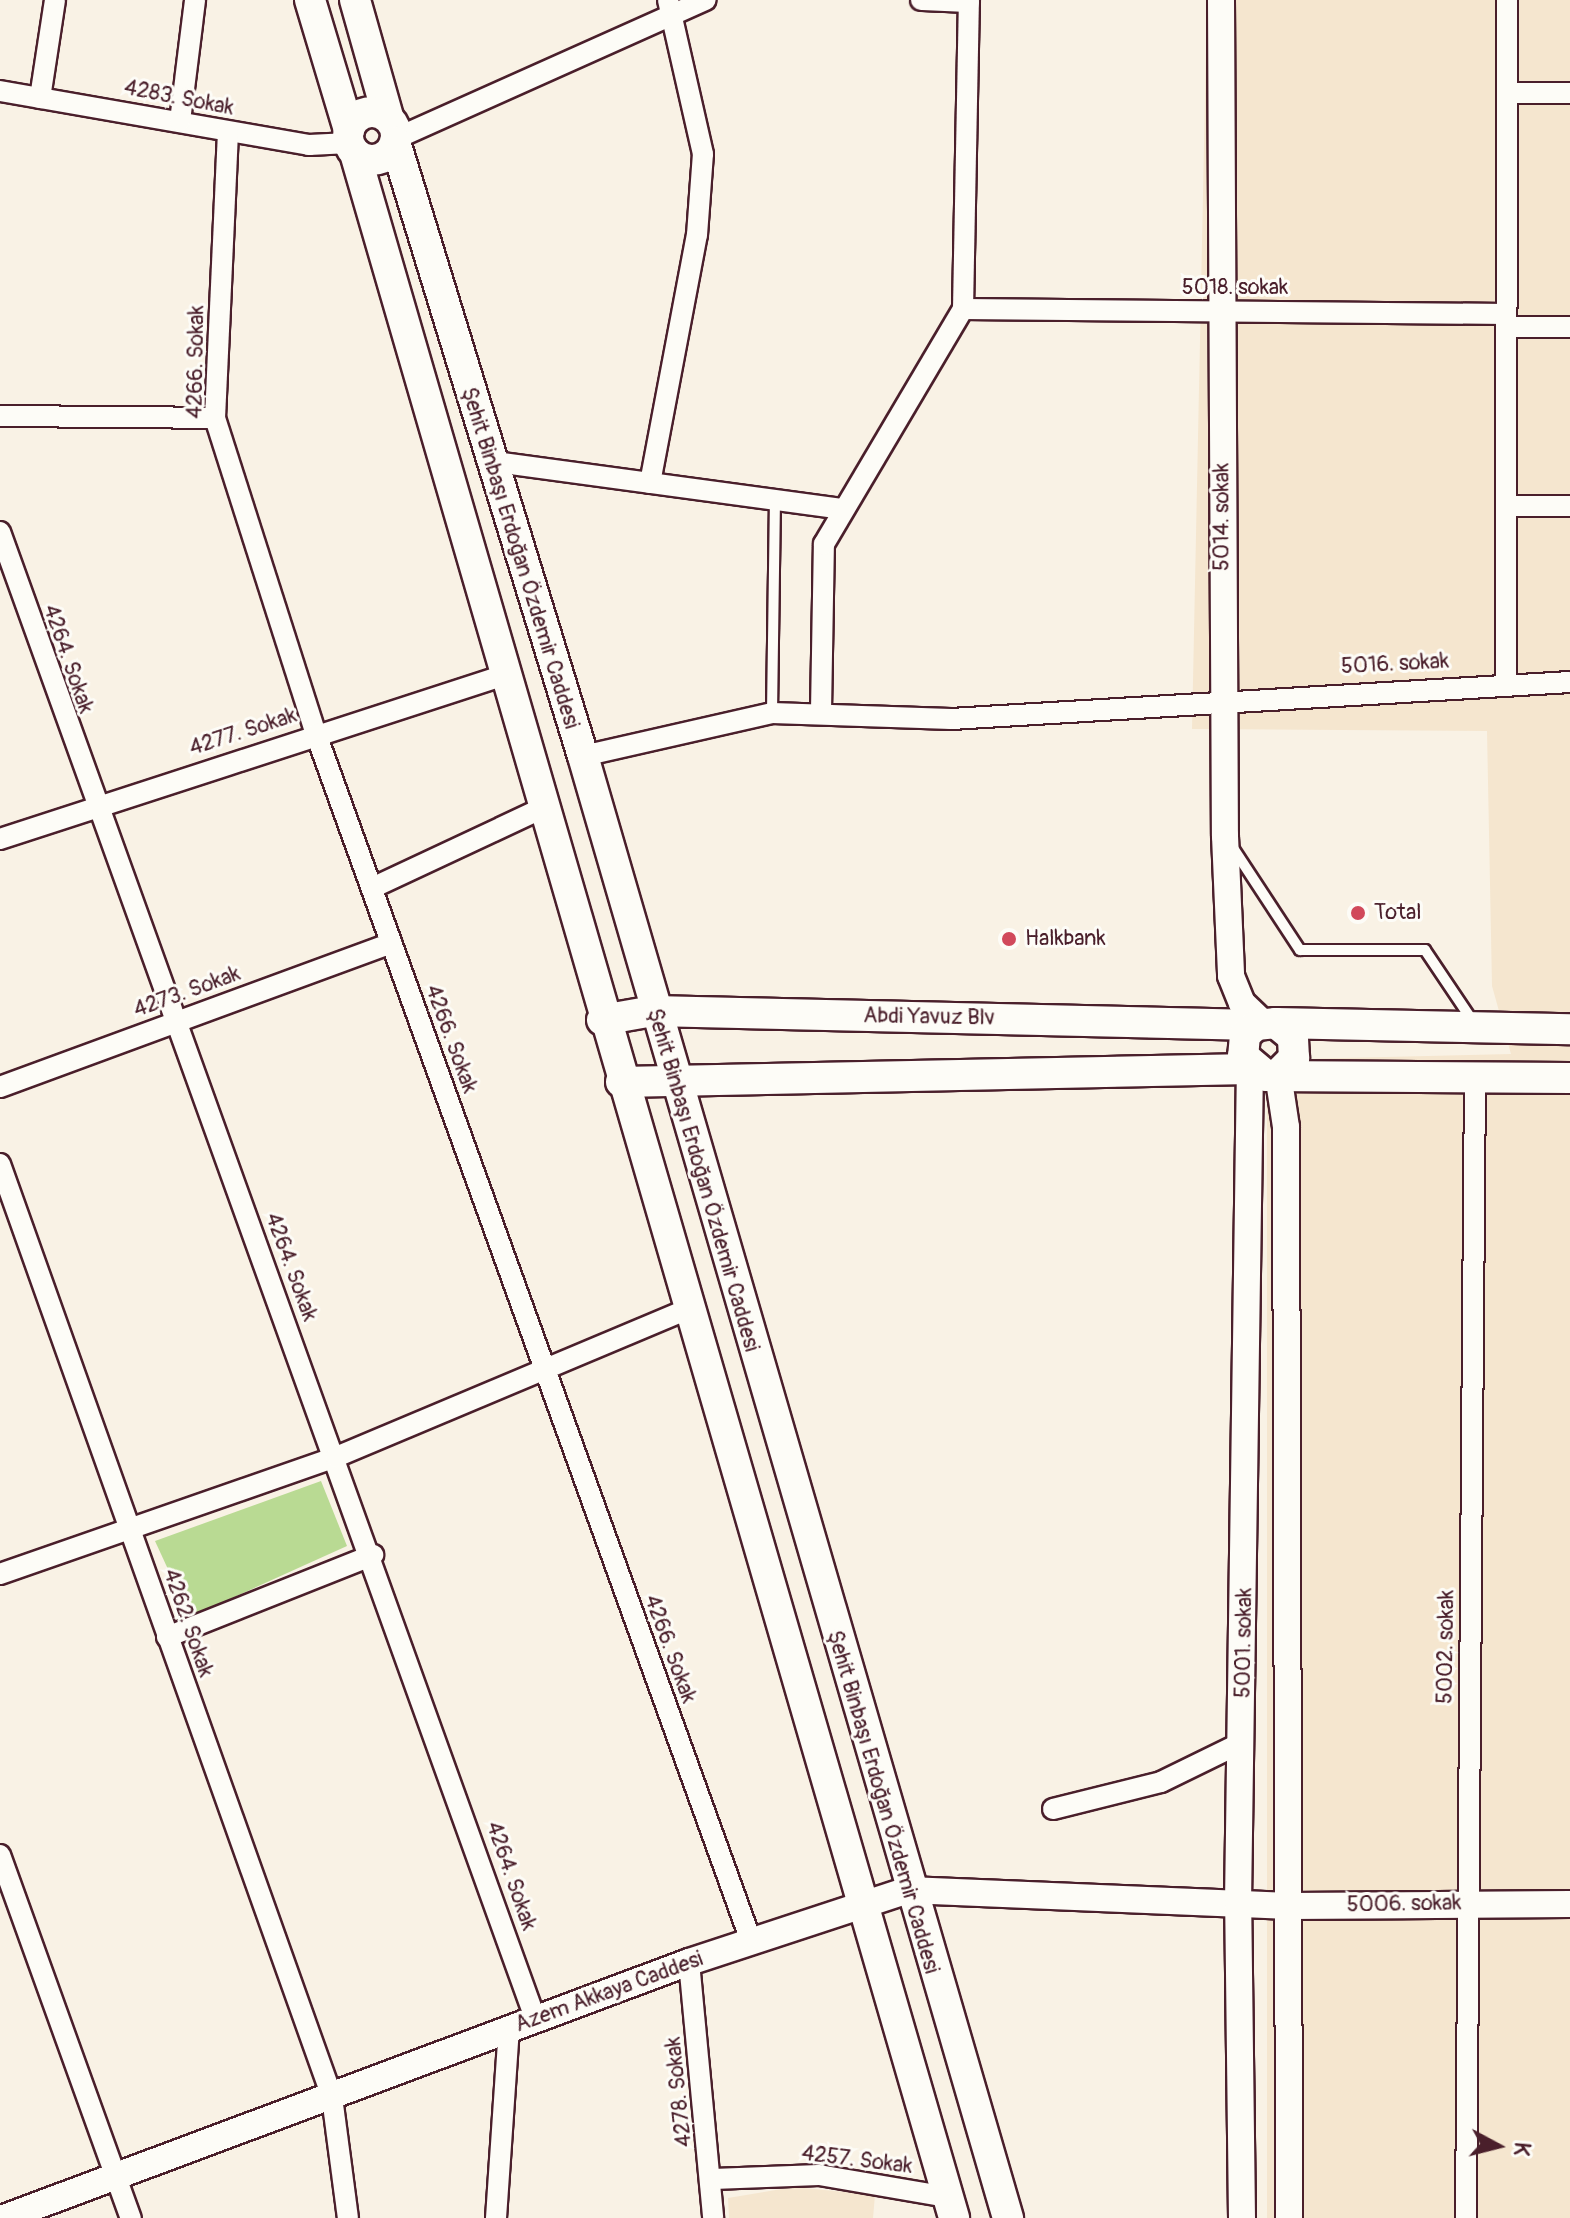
<!DOCTYPE html>
<meta charset="utf-8">
<style>
body{margin:0}
#map{position:relative;width:1570px;height:2218px;overflow:hidden;background:#f9f2e5;font-family:Pangolin,sans-serif}
div>[style]{position:absolute}
.built>*{inset:0;background:#f5e6cf}
.green>*{inset:0;background:#b9da93}
.roads{filter:drop-shadow(2px 0 #4a1f2b) drop-shadow(-2px 0 #4a1f2b) drop-shadow(0 2px #4a1f2b) drop-shadow(0 -2px #4a1f2b)}
.service>*{height:10px;margin:-5px;padding:0 5px;transform-origin:5px;border-radius:5px;background:#fdfcf7}
.minor>*{height:20px;margin:-10px;padding:0 10px;transform-origin:10px;border-radius:10px;background:#fdfcf7}
.tertiary>*{height:26px;margin:-13px;padding:0 13px;transform-origin:13px;border-radius:13px;background:#fdfcf7}
.secondary>*{height:30px;margin:-15px;padding:0 15px;transform-origin:15px;border-radius:15px;background:#fdfcf7}
.secondary>.ring{margin:-15px;padding:0;box-sizing:content-box;background:none;border:30px solid #fdfcf7;border-radius:50%}
.dots>*{width:22px;height:22px;translate:-50% -50%;box-sizing:border-box;border:4px solid #fdfcf7;border-radius:50%}
span{translate:-50% -50%;white-space:nowrap;text-align:center;line-height:1.15;-webkit-text-stroke:6px #fdfcf7;paint-order:stroke}
.street-label{font-size:22px;color:#4a1f2b}
.poi-label{font-size:22px;color:#4a1f2b}
.left{translate:0 -50%;text-align:left}
.north{position:absolute;left:1458px;top:2106px;width:80px;height:80px;-webkit-text-stroke:6px #fdfcf7;paint-order:stroke;rotate:97deg;font-size:22px;font-weight:700;line-height:32px;text-align:center;color:#4a1f2b}
.north::after{content:'';display:block;margin:auto;width:28px;height:36px;background:#4a1f2b;clip-path:polygon(50% 0,100% 100%,50% 72%,0 100%)}
</style>
<div id="map">
<div class="built">
<div style="clip-path:polygon(1207px 0,1570px 0,1570px 2218px,1267px 2218px,1267px 1095px,1302px 1059px,1511px 1054px,1492px 986px,1487px 731px,1192px 729px)"></div>
<div style="clip-path:polygon(794px 2187px,875px 2195px,873px 2218px,729px 2218px,728px 2198px)"></div>
</div>
<div class="green">
<div style="clip-path:polygon(321px 1481px,347px 1546px,190px 1617px,155px 1541px)"></div>
</div>
<div class="roads">
<div class="service">
<div style="left:772px;top:713px;width:213px;rotate:-89.2deg"></div>
<div style="left:1233px;top:848px;width:122px;rotate:56.7deg"></div>
<div style="left:1300px;top:950px;width:125px"></div>
<div style="left:1425px;top:950px;width:84px;rotate:56.1deg"></div>
</div>
<div class="minor">
<div style="left:921px;top:0;width:48px;rotate:2.4deg"></div>
<div style="left:0;top:91px;width:314px;rotate:9.9deg"></div>
<div style="left:309px;top:145px;width:40px;rotate:-2.9deg"></div>
<div style="left:1507px;top:93px;width:63px"></div>
<div style="left:40px;top:98px;width:99px;rotate:-81.3deg"></div>
<div style="left:180px;top:121px;width:122px;rotate:-82.9deg"></div>
<div style="left:228px;top:132px;width:286px;rotate:92.6deg"></div>
<div style="left:215px;top:418px;width:332px;rotate:72.3deg"></div>
<div style="left:316px;top:734px;width:1283px;rotate:70.18deg"></div>
<div style="left:397px;top:138px;width:338px;rotate:-24.1deg"></div>
<div style="left:963px;top:309px;width:543px;rotate:0.53deg"></div>
<div style="left:1506px;top:327px;width:64px"></div>
<div style="left:0;top:416px;width:215px;rotate:0.5deg"></div>
<div style="left:488px;top:461px;width:356px;rotate:7.7deg"></div>
<div style="left:650px;top:483px;width:252px;rotate:-79.3deg"></div>
<div style="left:697px;top:235px;width:81px;rotate:-85.8deg"></div>
<div style="left:703px;top:154px;width:158px;rotate:-102.8deg"></div>
<div style="left:1506px;top:506px;width:64px"></div>
<div style="left:0;top:532px;width:1579px;rotate:70.2deg"></div>
<div style="left:1506px;top:682px;width:682px;rotate:-89.92deg"></div>
<div style="left:821px;top:711px;width:167px;rotate:-89deg"></div>
<div style="left:824px;top:544px;width:273px;rotate:-59.4deg"></div>
<div style="left:963px;top:309px;width:309px;rotate:-88.9deg"></div>
<div style="left:583px;top:756px;width:194px;rotate:-12.8deg"></div>
<div style="left:772px;top:713px;width:179px;rotate:1.9deg"></div>
<div style="left:951px;top:719px;width:620px;rotate:-3.42deg"></div>
<div style="left:0;top:839px;width:528px;rotate:-17.99deg"></div>
<div style="left:372px;top:888px;width:187px;rotate:-25.1deg"></div>
<div style="left:0;top:1087px;width:417px;rotate:-20.2deg"></div>
<div style="left:0;top:1164px;width:990px;rotate:70.41deg"></div>
<div style="left:332px;top:2097px;width:122px;rotate:82.5deg"></div>
<div style="left:0;top:1574px;width:356px;rotate:-19.2deg"></div>
<div style="left:336px;top:1457px;width:380px;rotate:-22.8deg"></div>
<div style="left:167px;top:1637px;width:222px;rotate:-21.7deg"></div>
<div style="left:1053px;top:1809px;width:111px;rotate:-14deg"></div>
<div style="left:1161px;top:1782px;width:91px;rotate:-26deg"></div>
<div style="left:0;top:1855px;width:386px;rotate:70.2deg"></div>
<div style="left:689px;top:1962px;width:257px;rotate:84.6deg"></div>
<div style="left:713px;top:2179px;width:106px;rotate:-2.2deg"></div>
<div style="left:819px;top:2175px;width:131px;rotate:9.7deg"></div>
<div style="left:496px;top:2218px;width:190px;rotate:-86.1deg"></div>
<div style="left:1466px;top:2218px;width:1142px;rotate:-89.55deg"></div>
</div>
<div class="tertiary">
<div style="left:1221px;top:0;width:836px;rotate:89.73deg"></div>
<div style="left:1225px;top:836px;width:140px;rotate:87.5deg"></div>
<div style="left:1231px;top:976px;width:29px;rotate:68deg"></div>
<div style="left:1242px;top:1003px;width:28px;rotate:44deg"></div>
<div style="left:1278px;top:1074px;width:54px;rotate:81.4deg"></div>
<div style="left:1286px;top:1127px;width:1091px;rotate:89.84deg"></div>
<div style="left:4px;top:2218px;width:731px;rotate:-20.49deg"></div>
<div style="left:689px;top:1962px;width:231px;rotate:-18.2deg"></div>
<div style="left:908px;top:1890px;width:382px;rotate:2.4deg"></div>
<div style="left:1290px;top:1906px;width:280px;rotate:-0.4deg"></div>
<div style="left:1242px;top:2218px;width:315px;rotate:-90.7deg"></div>
<div style="left:1238px;top:1903px;width:834px;rotate:-89.18deg"></div>
</div>
<div class="secondary">
<div style="left:310px;top:0;width:136px;rotate:73.3deg"></div>
<div style="left:355px;top:0;width:122px;rotate:74.2deg"></div>
<div class="ring" style="left:348px;top:112px;width:18px;height:18px"></div>
<div style="left:395px;top:142px;width:642px;rotate:72.98deg"></div>
<div style="left:583px;top:756px;width:1523px;rotate:73.79deg"></div>
<div style="left:355px;top:153px;width:2150px;rotate:73.82deg"></div>
<div style="left:602px;top:1020px;width:52px;rotate:-10deg"></div>
<div style="left:653px;top:1011px;width:603px;rotate:1.33deg"></div>
<div style="left:1276px;top:1023px;width:294px;rotate:1.2deg"></div>
<div style="left:1278px;top:1074px;width:23px;rotate:-45deg"></div>
<div style="left:1294px;top:1058px;width:21px;rotate:-93deg"></div>
<div style="left:1293px;top:1037px;width:22px;rotate:-141deg"></div>
<div style="left:1276px;top:1023px;width:20px;rotate:174deg"></div>
<div style="left:1256px;top:1025px;width:15px;rotate:138deg"></div>
<div style="left:1245px;top:1035px;width:21px;rotate:95deg"></div>
<div style="left:1243px;top:1056px;width:31px;rotate:40deg"></div>
<div style="left:1267px;top:1076px;width:303px;rotate:0.4deg"></div>
<div style="left:621px;top:1082px;width:629px;rotate:-1.18deg"></div>
</div>
</div>
<div class="dots">
<div style="left:1358px;top:913px;background:#d1495b"></div>
<div style="left:1009px;top:939px;background:#d1495b"></div>
</div>
<div class="street-label">
<span style="left:179px;top:98px;rotate:11deg">4283. Sokak</span>
<span style="left:1235px;top:288px">5018. sokak</span>
<span style="left:196px;top:362px;rotate:-89deg">4266. Sokak</span>
<span style="left:1222px;top:517px;rotate:-90deg">5014. sokak</span>
<span style="left:520px;top:558px;rotate:73deg">Şehit Binbaşı Erdoğan Özdemir Caddesi</span>
<span style="left:68px;top:659px;rotate:71deg">4264. Sokak</span>
<span style="left:1395px;top:664px;rotate:-3deg">5016. sokak</span>
<span style="left:243px;top:732px;rotate:-18deg">4277. Sokak</span>
<span style="left:187px;top:992px;rotate:-20deg">4273. Sokak</span>
<span style="left:929px;top:1017px;rotate:1deg">Abdi Yavuz Blv</span>
<span style="left:451px;top:1039px;rotate:70deg">4266. Sokak</span>
<span style="left:703px;top:1180px;rotate:74deg">Şehit Binbaşı Erdoğan Özdemir Caddesi</span>
<span style="left:291px;top:1267px;rotate:70deg">4264. Sokak</span>
<span style="left:188px;top:1623px;rotate:71deg">4262. Sokak</span>
<span style="left:1244px;top:1643px;rotate:-89deg">5001. sokak</span>
<span style="left:1446px;top:1647px;rotate:-89deg">5002. sokak</span>
<span style="left:670px;top:1649px;rotate:70deg">4266. Sokak</span>
<span style="left:883px;top:1802px;rotate:74deg">Şehit Binbaşı Erdoğan Özdemir Caddesi</span>
<span style="left:511px;top:1876px;rotate:71deg">4264. Sokak</span>
<span style="left:1404px;top:1904px;rotate:-1deg">5006. sokak</span>
<span style="left:609px;top:1992px;rotate:-20deg">Azem Akkaya Caddesi</span>
<span style="left:679px;top:2092px;rotate:-96deg">4278. Sokak</span>
<span style="left:857px;top:2160px;rotate:7deg">4257. Sokak</span>
</div>
<div class="poi-label">
<span class="left" style="left:1374px;top:913px">Total</span>
<span class="left" style="left:1025px;top:939px">Halkbank</span>
</div>
<div class="north">K</div>
</div>
